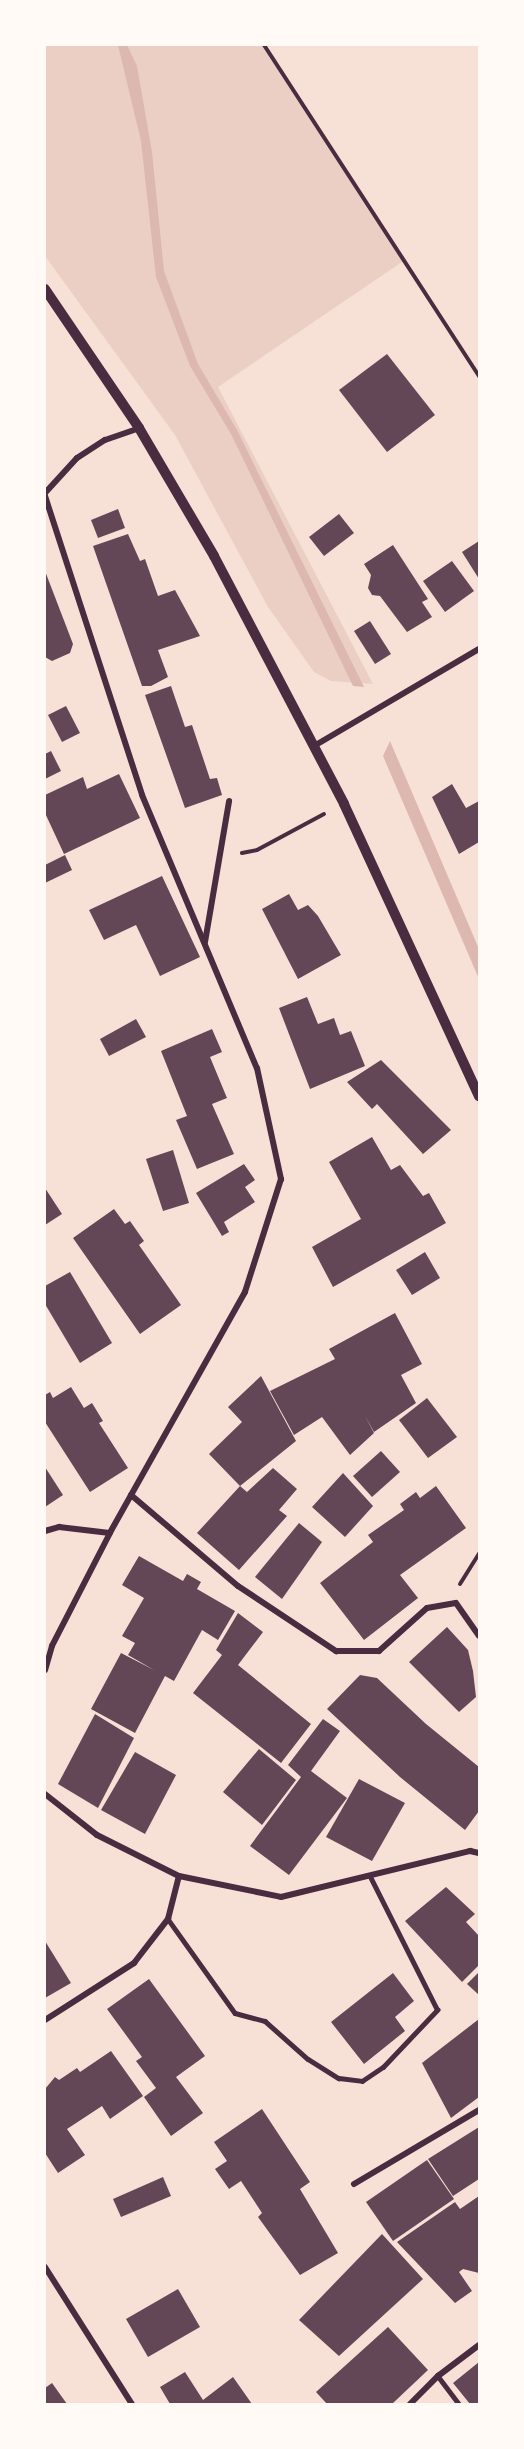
<!DOCTYPE html>
<style>
body{margin:0}
#map{position:relative;width:524px;height:2449px;overflow:hidden;background:#f7e1d7;font-family:"Noto Sans",sans-serif}
div>[style]{position:absolute}
.green>*{inset:0;background:#ebcfc5}
.water>*{inset:0;background:#dcb8b0}
.building>*{inset:0;background:#644757}
.path>*{height:4px;margin:-2px;padding:0 2px;transform-origin:2px;border-radius:2px;background:#4a2c40}
.service>*{height:4.5px;margin:-2.25px;padding:0 2.25px;transform-origin:2.25px;border-radius:2.25px;background:#4a2c40}
.minor>*{height:6px;margin:-3px;padding:0 3px;transform-origin:3px;border-radius:3px;background:#4a2c40}
.tertiary>*{height:10px;margin:-5px;padding:0 5px;transform-origin:5px;border-radius:5px;background:#4a2c40}
span{translate:-50% -50%;white-space:nowrap;text-align:center;line-height:1.15;-webkit-text-stroke:4.5px #fffaf5;paint-order:stroke}
.frame{position:absolute;inset:0;border:46px solid #fffaf5;pointer-events:none}
</style>
<div id="map">
<div class="green">
<div style="clip-path:polygon(45px 45px,264px 45px,405px 260px,218px 387px,373px 684px,331px 681px,314px 672px,268px 607px,175px 435px,45px 256px)"></div>
</div>
<div class="water">
<div style="clip-path:polygon(118px 45px,127px 45px,137px 66px,152px 152px,164px 271px,198px 364px,237px 430px,364px 687px,353px 686px,231px 434px,190px 366px,156px 277px,141px 141px)"></div>
<div style="clip-path:polygon(390px 741px,479px 949px,479px 979px,383px 756px)"></div>
</div>
<div class="building">
<div style="clip-path:polygon(387px 354px,435px 415px,387px 452px,339px 390px)"></div>
<div style="clip-path:polygon(118px 509px,125px 528px,98px 538px,91px 520px)"></div>
<div style="clip-path:polygon(339px 514px,354px 533px,324px 556px,309px 537px)"></div>
<div style="clip-path:polygon(128px 534px,140px 561px,145px 559px,158px 596px,175px 590px,200px 636px,158px 650px,168px 677px,151px 686px,142px 686px,93px 546px)"></div>
<div style="clip-path:polygon(479px 541px,479px 579px,462px 552px)"></div>
<div style="clip-path:polygon(393px 545px,428px 599px,422px 602px,432px 617px,407px 632px,380px 596px,372px 595px,368px 588px,371px 575px,364px 564px)"></div>
<div style="clip-path:polygon(452px 561px,474px 591px,445px 612px,423px 581px)"></div>
<div style="clip-path:polygon(45px 571px,73px 644px,70px 653px,52px 661px,45px 657px)"></div>
<div style="clip-path:polygon(370px 621px,391px 654px,375px 664px,354px 631px)"></div>
<div style="clip-path:polygon(171px 686px,185px 727px,192px 725px,210px 779px,217px 778px,222px 795px,185px 808px,145px 695px)"></div>
<div style="clip-path:polygon(66px 706px,80px 733px,62px 742px,48px 715px)"></div>
<div style="clip-path:polygon(51px 751px,61px 771px,45px 779px,45px 754px)"></div>
<div style="clip-path:polygon(119px 774px,140px 818px,64px 854px,45px 813px,45px 795px,83px 777px,87px 789px)"></div>
<div style="clip-path:polygon(452px 784px,466px 808px,479px 801px,479px 842px,459px 854px,432px 797px)"></div>
<div style="clip-path:polygon(65px 855px,72px 870px,45px 883px,45px 865px)"></div>
<div style="clip-path:polygon(162px 876px,200px 957px,160px 976px,136px 925px,104px 940px,89px 910px)"></div>
<div style="clip-path:polygon(289px 894px,298px 910px,308px 905px,318px 916px,341px 955px,298px 979px,262px 909px)"></div>
<div style="clip-path:polygon(307px 997px,318px 1024px,334px 1018px,340px 1035px,351px 1031px,365px 1066px,310px 1089px,279px 1008px)"></div>
<div style="clip-path:polygon(136px 1019px,146px 1037px,109px 1056px,100px 1039px)"></div>
<div style="clip-path:polygon(212px 1029px,222px 1052px,210px 1057px,227px 1098px,212px 1104px,234px 1154px,197px 1169px,176px 1120px,187px 1116px,161px 1051px)"></div>
<div style="clip-path:polygon(381px 1060px,451px 1130px,423px 1154px,377px 1104px,372px 1109px,347px 1082px)"></div>
<div style="clip-path:polygon(372px 1137px,391px 1170px,400px 1165px,423px 1196px,429px 1193px,446px 1223px,333px 1287px,312px 1247px,361px 1219px,329px 1162px)"></div>
<div style="clip-path:polygon(173px 1150px,189px 1203px,163px 1211px,146px 1159px)"></div>
<div style="clip-path:polygon(244px 1164px,255px 1180px,245px 1187px,255px 1202px,224px 1222px,229px 1232px,222px 1236px,196px 1193px)"></div>
<div style="clip-path:polygon(45px 1188px,62px 1214px,45px 1225px)"></div>
<div style="clip-path:polygon(114px 1209px,125px 1224px,130px 1221px,144px 1241px,139px 1245px,181px 1305px,140px 1334px,73px 1238px)"></div>
<div style="clip-path:polygon(425px 1252px,440px 1278px,412px 1295px,396px 1270px)"></div>
<div style="clip-path:polygon(70px 1272px,112px 1343px,80px 1363px,45px 1304px,45px 1286px)"></div>
<div style="clip-path:polygon(395px 1313px,422px 1364px,401px 1375px,416px 1403px,374px 1432px,365px 1416px,374px 1433px,350px 1455px,322px 1417px,294px 1435px,270px 1391px,335px 1359px,329px 1349px)"></div>
<div style="clip-path:polygon(261px 1376px,296px 1441px,240px 1486px,209px 1454px,242px 1422px,228px 1407px)"></div>
<div style="clip-path:polygon(71px 1387px,84px 1408px,92px 1403px,103px 1421px,99px 1423px,128px 1468px,90px 1492px,45px 1422px,45px 1395px,50px 1392px,53px 1398px)"></div>
<div style="clip-path:polygon(427px 1398px,457px 1437px,428px 1458px,399px 1420px)"></div>
<div style="clip-path:polygon(381px 1451px,400px 1472px,372px 1497px,353px 1476px)"></div>
<div style="clip-path:polygon(45px 1467px,63px 1495px,45px 1507px)"></div>
<div style="clip-path:polygon(273px 1468px,297px 1489px,279px 1510px,287px 1516px,239px 1570px,197px 1533px,240px 1486px,247px 1492px)"></div>
<div style="clip-path:polygon(343px 1473px,373px 1506px,345px 1537px,312px 1507px)"></div>
<div style="clip-path:polygon(436px 1486px,466px 1528px,400px 1575px,418px 1598px,364px 1640px,320px 1583px,373px 1542px,368px 1535px,404px 1510px,400px 1504px,416px 1492px,420px 1498px)"></div>
<div style="clip-path:polygon(299px 1523px,322px 1542px,282px 1599px,255px 1577px)"></div>
<div style="clip-path:polygon(139px 1556px,183px 1581px,187px 1574px,201px 1582px,197px 1589px,235px 1611px,218px 1640px,202px 1630px,174px 1681px,165px 1676px,135px 1733px,91px 1709px,121px 1653px,154px 1670px,128px 1655px,135px 1643px,122px 1636px,144px 1598px,122px 1585px)"></div>
<div style="clip-path:polygon(238px 1613px,263px 1632px,238px 1665px,311px 1724px,281px 1763px,193px 1693px,222px 1655px,216px 1650px)"></div>
<div style="clip-path:polygon(447px 1627px,468px 1650px,473px 1671px,476px 1697px,459px 1712px,409px 1662px)"></div>
<div style="clip-path:polygon(360px 1675px,377px 1678px,426px 1724px,479px 1767px,479px 1811px,465px 1830px,400px 1777px,327px 1709px)"></div>
<div style="clip-path:polygon(95px 1714px,134px 1738px,98px 1808px,58px 1784px)"></div>
<div style="clip-path:polygon(323px 1719px,340px 1731px,311px 1771px,347px 1798px,289px 1875px,250px 1846px,301px 1777px,288px 1765px)"></div>
<div style="clip-path:polygon(259px 1749px,296px 1780px,262px 1825px,223px 1792px)"></div>
<div style="clip-path:polygon(135px 1752px,176px 1775px,145px 1834px,101px 1810px)"></div>
<div style="clip-path:polygon(359px 1779px,405px 1803px,372px 1861px,326px 1837px)"></div>
<div style="clip-path:polygon(446px 1887px,475px 1914px,466px 1922px,479px 1936px,479px 1965px,462px 1982px,405px 1921px)"></div>
<div style="clip-path:polygon(45px 1941px,71px 1983px,45px 1998px)"></div>
<div style="clip-path:polygon(479px 1972px,479px 1995px,467px 1984px)"></div>
<div style="clip-path:polygon(393px 1973px,414px 2001px,395px 2017px,405px 2031px,364px 2064px,331px 2022px)"></div>
<div style="clip-path:polygon(149px 1979px,205px 2056px,176px 2077px,203px 2113px,171px 2136px,144px 2097px,156px 2088px,136px 2061px,142px 2057px,107px 2009px)"></div>
<div style="clip-path:polygon(479px 2019px,479px 2097px,451px 2118px,422px 2063px)"></div>
<div style="clip-path:polygon(111px 2051px,143px 2096px,110px 2119px,102px 2106px,67px 2129px,85px 2155px,58px 2173px,45px 2153px,45px 2089px,55px 2077px,59px 2080px,77px 2068px,80px 2072px)"></div>
<div style="clip-path:polygon(262px 2109px,310px 2182px,300px 2189px,338px 2253px,300px 2275px,258px 2217px,262px 2213px,241px 2181px,229px 2189px,215px 2169px,227px 2161px,214px 2142px)"></div>
<div style="clip-path:polygon(479px 2127px,479px 2179px,453px 2196px,428px 2159px)"></div>
<div style="clip-path:polygon(427px 2160px,454px 2199px,393px 2241px,366px 2202px)"></div>
<div style="clip-path:polygon(163px 2177px,171px 2196px,121px 2217px,113px 2199px)"></div>
<div style="clip-path:polygon(479px 2196px,479px 2273px,463px 2269px,459px 2272px,472px 2291px,455px 2303px,397px 2242px,455px 2202px,460px 2209px)"></div>
<div style="clip-path:polygon(382px 2234px,423px 2279px,339px 2356px,299px 2320px)"></div>
<div style="clip-path:polygon(178px 2289px,200px 2327px,148px 2357px,126px 2319px)"></div>
<div style="clip-path:polygon(388px 2327px,428px 2370px,392px 2404px,327px 2404px,316px 2392px)"></div>
<div style="clip-path:polygon(479px 2362px,479px 2404px,470px 2404px,453px 2383px)"></div>
<div style="clip-path:polygon(185px 2372px,203px 2400px,233px 2377px,252px 2404px,170px 2404px,160px 2387px)"></div>
<div style="clip-path:polygon(52px 2383px,67px 2404px,45px 2404px,45px 2388px)"></div>
</div>
<div class="path">
<div style="left:264px;top:45px;width:395px;rotate:57deg"></div>
<div style="left:242px;top:853px;width:15px;rotate:-11deg"></div>
<div style="left:257px;top:850px;width:76px;rotate:-28.2deg"></div>
<div style="left:460px;top:1584px;width:36px;rotate:-58deg"></div>
</div>
<div class="service">
<div style="left:168px;top:1919px;width:115px;rotate:54.5deg"></div>
<div style="left:235px;top:2013px;width:31px;rotate:15deg"></div>
<div style="left:265px;top:2021px;width:57px;rotate:41.5deg"></div>
<div style="left:308px;top:2059px;width:36px;rotate:32deg"></div>
<div style="left:339px;top:2078px;width:23px;rotate:7deg"></div>
<div style="left:362px;top:2081px;width:25px;rotate:-34deg"></div>
<div style="left:383px;top:2067px;width:79px;rotate:-46.5deg"></div>
<div style="left:437px;top:2010px;width:149px;rotate:-116.7deg"></div>
<div style="left:438px;top:2376px;width:35px;rotate:53deg"></div>
</div>
<div class="minor">
<div style="left:45px;top:493px;width:47px;rotate:-47.6deg"></div>
<div style="left:77px;top:458px;width:33px;rotate:-33deg"></div>
<div style="left:105px;top:440px;width:36px;rotate:-19deg"></div>
<div style="left:45px;top:496px;width:314px;rotate:72deg"></div>
<div style="left:142px;top:795px;width:296px;rotate:67.2deg"></div>
<div style="left:257px;top:1068px;width:114px;rotate:77.8deg"></div>
<div style="left:281px;top:1179px;width:119px;rotate:107.7deg"></div>
<div style="left:245px;top:1292px;width:276px;rotate:119.3deg"></div>
<div style="left:110px;top:1533px;width:127px;rotate:117.2deg"></div>
<div style="left:52px;top:1646px;width:25px;rotate:106deg"></div>
<div style="left:314px;top:746px;width:191px;rotate:-30.5deg"></div>
<div style="left:205px;top:942px;width:143px;rotate:-80.3deg"></div>
<div style="left:131px;top:1495px;width:140px;rotate:40.4deg"></div>
<div style="left:238px;top:1586px;width:118px;rotate:33.6deg"></div>
<div style="left:336px;top:1651px;width:43px"></div>
<div style="left:379px;top:1651px;width:64px;rotate:-41.9deg"></div>
<div style="left:427px;top:1608px;width:29px;rotate:-10deg"></div>
<div style="left:456px;top:1603px;width:40px;rotate:55.1deg"></div>
<div style="left:45px;top:1531px;width:15px;rotate:-16deg"></div>
<div style="left:59px;top:1527px;width:51px;rotate:6.7deg"></div>
<div style="left:45px;top:1794px;width:66px;rotate:38.3deg"></div>
<div style="left:97px;top:1835px;width:92px;rotate:26.6deg"></div>
<div style="left:179px;top:1876px;width:104px;rotate:11.6deg"></div>
<div style="left:281px;top:1897px;width:195px;rotate:-13.7deg"></div>
<div style="left:470px;top:1851px;width:9px;rotate:13deg"></div>
<div style="left:45px;top:2020px;width:106px;rotate:-32.6deg"></div>
<div style="left:134px;top:1963px;width:56px;rotate:-52.3deg"></div>
<div style="left:168px;top:1919px;width:44px;rotate:-75.7deg"></div>
<div style="left:354px;top:2184px;width:145px;rotate:-30.6deg"></div>
<div style="left:45px;top:2267px;width:162px;rotate:57.6deg"></div>
<div style="left:410px;top:2404px;width:40px;rotate:-45deg"></div>
<div style="left:438px;top:2376px;width:51px;rotate:-37.1deg"></div>
</div>
<div class="tertiary">
<div style="left:45px;top:289px;width:168px;rotate:55.9deg"></div>
<div style="left:139px;top:428px;width:148px;rotate:59.6deg"></div>
<div style="left:214px;top:556px;width:280px;rotate:62.3deg"></div>
<div style="left:344px;top:804px;width:322px;rotate:65.2deg"></div>
</div>
<div class="frame"></div>
</div>
